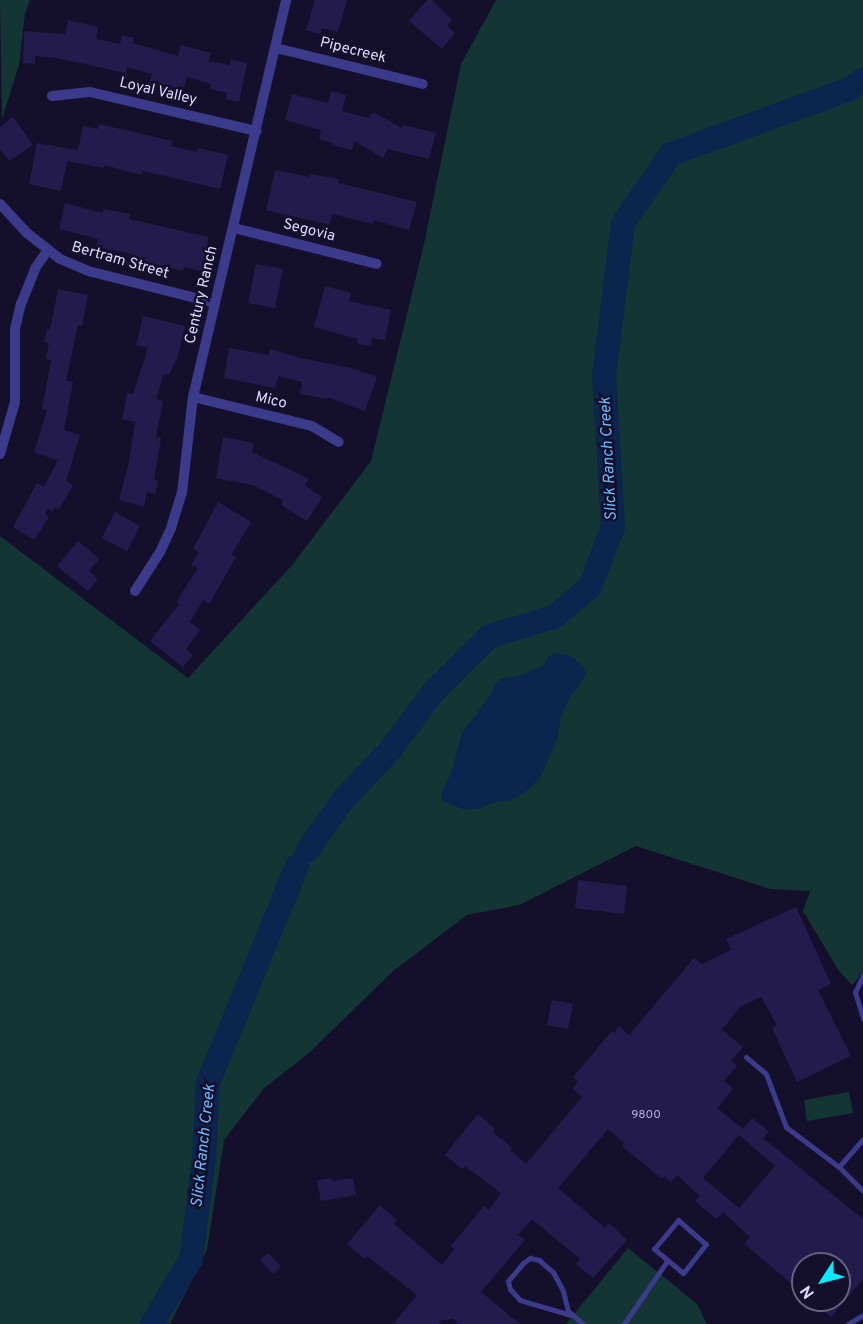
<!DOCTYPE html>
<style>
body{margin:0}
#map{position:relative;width:863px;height:1324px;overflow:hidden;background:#14102b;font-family:Overpass,sans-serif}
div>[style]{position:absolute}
.green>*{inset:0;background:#133533}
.water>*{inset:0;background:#0b254f}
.river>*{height:24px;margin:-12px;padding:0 12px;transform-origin:12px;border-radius:12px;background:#0b254f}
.building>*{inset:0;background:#241b4d}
.service>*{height:5px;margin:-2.5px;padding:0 2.5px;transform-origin:2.5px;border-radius:2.5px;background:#3b3a8b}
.minor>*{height:10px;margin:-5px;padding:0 5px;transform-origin:5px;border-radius:5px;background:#3b3a8b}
span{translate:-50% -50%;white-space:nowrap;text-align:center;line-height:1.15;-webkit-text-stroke:5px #14102b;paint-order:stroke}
.number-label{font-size:12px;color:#b0aad2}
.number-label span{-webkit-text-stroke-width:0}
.street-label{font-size:15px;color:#dedaff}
.water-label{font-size:16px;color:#68bcff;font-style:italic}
.north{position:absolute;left:791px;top:1252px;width:60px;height:60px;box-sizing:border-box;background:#14102b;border:2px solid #656180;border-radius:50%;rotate:234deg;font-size:16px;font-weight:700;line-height:24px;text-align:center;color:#dedaff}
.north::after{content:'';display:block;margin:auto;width:21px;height:27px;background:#06ebff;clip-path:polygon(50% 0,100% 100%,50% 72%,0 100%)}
</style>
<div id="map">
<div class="green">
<div style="clip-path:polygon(0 0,30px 0,25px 13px,19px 65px,2px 119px)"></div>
<div style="clip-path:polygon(496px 0,863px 0,863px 972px,852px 985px,839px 971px,803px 911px,810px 891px,770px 889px,636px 846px,519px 905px,467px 915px,392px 972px,309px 1053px,264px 1088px,224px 1140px,207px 1250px,170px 1324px,0 1324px,0 536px,188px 678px,293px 564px,371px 461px,424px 244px,461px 64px)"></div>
<div style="clip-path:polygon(849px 1092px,853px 1113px,807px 1121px,804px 1100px)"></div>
<div style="clip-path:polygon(628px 1248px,697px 1304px,706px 1323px,709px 1324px,566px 1324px)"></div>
</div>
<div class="water">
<div style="clip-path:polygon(555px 653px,571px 656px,583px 666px,586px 673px,579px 686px,570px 696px,561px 717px,557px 739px,541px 776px,528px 790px,511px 800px,492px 803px,481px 808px,465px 810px,443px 801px,441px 793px,451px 774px,462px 733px,490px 696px,496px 683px,500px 679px,518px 676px,543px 666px,549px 656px)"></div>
</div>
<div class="river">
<div style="left:307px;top:851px;width:64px;rotate:-54.6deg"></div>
<div style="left:344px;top:799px;width:69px;rotate:-46.8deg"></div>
<div style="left:391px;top:749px;width:74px;rotate:-53.3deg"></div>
<div style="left:435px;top:690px;width:77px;rotate:-44.5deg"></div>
<div style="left:490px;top:636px;width:67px;rotate:-16.5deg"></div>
<div style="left:554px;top:617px;width:47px;rotate:-39.8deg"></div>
<div style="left:590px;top:587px;width:64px;rotate:-69deg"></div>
<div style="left:613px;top:527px;width:151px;rotate:-93.4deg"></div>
<div style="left:604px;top:376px;width:154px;rotate:-82.9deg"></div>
<div style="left:623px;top:223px;width:84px;rotate:-55.2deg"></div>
<div style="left:671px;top:154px;width:190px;rotate:-20deg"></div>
<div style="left:850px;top:89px;width:16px;rotate:-38deg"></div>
<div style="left:152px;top:1324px;width:76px;rotate:-59deg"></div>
<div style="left:191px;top:1259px;width:103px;rotate:-82.7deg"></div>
<div style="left:204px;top:1157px;width:74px;rotate:-86.9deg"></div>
<div style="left:208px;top:1083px;width:235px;rotate:-67.7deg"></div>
</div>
<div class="building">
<div style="clip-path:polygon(315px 0,347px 0,338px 32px,322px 28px,320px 34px,306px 30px)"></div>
<div style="clip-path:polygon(427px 0,432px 0,452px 20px,447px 26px,455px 33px,442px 49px,409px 21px)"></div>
<div style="clip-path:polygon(68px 20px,98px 27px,96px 39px,120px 44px,122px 35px,134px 38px,133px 43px,178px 56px,181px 45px,211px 53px,208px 61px,230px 65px,231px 59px,247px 63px,239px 102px,226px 99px,227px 93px,210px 89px,211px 84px,187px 77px,183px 90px,150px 81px,152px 74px,127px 67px,126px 73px,57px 58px,35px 56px,35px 64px,23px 63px,24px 31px,65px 34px)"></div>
<div style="clip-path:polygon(331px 91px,346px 95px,342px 111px,369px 118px,373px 112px,402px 128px,403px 125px,436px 133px,429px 159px,388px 149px,383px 158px,354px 141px,352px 150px,332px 145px,333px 143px,319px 139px,321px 130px,285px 120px,292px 94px,328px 103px)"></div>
<div style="clip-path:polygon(13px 117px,33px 145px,9px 161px,0 149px,0 127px)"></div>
<div style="clip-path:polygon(99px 124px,172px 141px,171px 146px,197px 152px,198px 148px,228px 155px,220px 189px,143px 171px,142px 175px,104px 165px,104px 168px,67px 161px,61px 191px,29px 184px,37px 143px,78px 150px,83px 126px,98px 129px)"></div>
<div style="clip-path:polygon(275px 170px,310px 177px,311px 174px,339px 179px,338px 183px,417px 202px,409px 230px,374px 220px,373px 224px,332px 214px,330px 225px,266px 210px)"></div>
<div style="clip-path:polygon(65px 203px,103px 213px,103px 209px,130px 214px,129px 219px,209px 237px,201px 271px,184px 267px,183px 271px,132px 258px,133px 254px,96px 247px,98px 239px,59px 229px)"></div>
<div style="clip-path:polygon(256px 264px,283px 269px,275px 308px,248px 303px)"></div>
<div style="clip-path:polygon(325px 286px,351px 293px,349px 301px,391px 310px,385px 340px,372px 338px,371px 346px,357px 344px,358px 339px,314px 327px)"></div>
<div style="clip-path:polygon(58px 289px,88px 295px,82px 326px,78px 325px,66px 381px,73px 382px,64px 430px,80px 435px,66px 481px,73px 485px,59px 510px,55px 507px,52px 512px,48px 509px,45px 514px,49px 517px,34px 540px,13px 527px,37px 483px,44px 487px,58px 460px,34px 453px,47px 410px,42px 409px,51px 360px,46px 359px,49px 343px,44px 342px,47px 330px,50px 330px)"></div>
<div style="clip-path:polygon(143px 316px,185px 326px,178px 356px,169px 375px,164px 374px,156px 399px,163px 401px,156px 437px,161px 438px,154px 480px,158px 481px,155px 494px,147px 492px,144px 507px,119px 500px,129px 462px,135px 422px,122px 419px,127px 393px,133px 394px,148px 348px,136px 345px)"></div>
<div style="clip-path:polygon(229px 348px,268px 355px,270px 349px,300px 358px,351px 368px,377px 377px,365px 411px,327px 397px,327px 399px,300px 394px,302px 382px,278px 376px,275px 388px,224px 378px)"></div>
<div style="clip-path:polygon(223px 437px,253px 443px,252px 452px,309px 479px,305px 486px,322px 497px,307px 521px,281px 505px,283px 500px,253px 485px,216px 478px)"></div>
<div style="clip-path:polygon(218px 502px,251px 522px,231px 555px,236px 557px,215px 594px,209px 604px,203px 600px,190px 622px,200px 630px,186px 649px,193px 655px,183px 667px,150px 641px,179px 604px,176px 602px,198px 568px,191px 565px,199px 552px,193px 549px)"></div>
<div style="clip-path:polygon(115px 512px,140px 526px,127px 551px,102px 538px)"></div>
<div style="clip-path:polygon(78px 541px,99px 559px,89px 571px,98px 579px,88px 591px,57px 566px)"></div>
<div style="clip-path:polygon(578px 880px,627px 886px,624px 914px,575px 908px)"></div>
<div style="clip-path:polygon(evenodd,796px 907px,831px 984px,818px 990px,851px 1056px,797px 1082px,772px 1028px,777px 1025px,761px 997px,740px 1007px,722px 1030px,743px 1047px,731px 1061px,737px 1066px,724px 1081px,733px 1089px,717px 1108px,743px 1129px,752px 1118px,769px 1132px,763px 1138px,863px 1219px,863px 1279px,831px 1317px,811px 1300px,839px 1300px,839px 1264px,803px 1264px,803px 1293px,744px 1244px,750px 1237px,723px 1212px,716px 1219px,695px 1201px,700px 1196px,677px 1175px,671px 1182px,664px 1176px,662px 1179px,622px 1146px,624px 1143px,608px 1129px,558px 1188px,605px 1228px,609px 1223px,627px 1240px,593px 1278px,576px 1264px,580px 1259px,532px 1219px,518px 1235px,525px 1240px,481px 1292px,520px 1324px,459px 1324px,453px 1319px,442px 1320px,438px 1324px,393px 1324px,417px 1295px,367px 1256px,365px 1259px,347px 1244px,380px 1205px,397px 1220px,394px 1224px,442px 1265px,455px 1249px,451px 1246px,484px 1206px,489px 1210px,501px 1193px,465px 1166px,462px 1169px,445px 1155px,478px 1114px,495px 1129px,493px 1132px,512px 1148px,510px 1150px,526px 1164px,582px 1097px,573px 1089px,578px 1082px,573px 1077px,612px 1031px,614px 1033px,619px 1026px,629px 1035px,694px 958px,702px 964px,731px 950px,726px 939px,796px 907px,739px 1135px,775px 1166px,739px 1208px,703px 1178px,739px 1135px)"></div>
<div style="clip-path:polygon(552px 1000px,573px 1004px,568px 1029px,547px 1025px)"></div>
<div style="clip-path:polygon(331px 1178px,332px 1181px,353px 1178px,356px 1195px,321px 1201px,317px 1181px)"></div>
<div style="clip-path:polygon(268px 1253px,281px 1266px,273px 1274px,260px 1260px)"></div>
</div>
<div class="service">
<div style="left:863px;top:975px;width:19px;rotate:115deg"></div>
<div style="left:855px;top:992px;width:28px;rotate:73deg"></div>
<div style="left:746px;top:1057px;width:26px;rotate:40deg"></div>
<div style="left:766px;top:1074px;width:57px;rotate:69.3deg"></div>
<div style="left:786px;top:1127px;width:66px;rotate:37deg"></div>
<div style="left:863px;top:1139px;width:37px;rotate:131deg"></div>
<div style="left:839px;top:1167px;width:34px;rotate:45deg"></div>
<div style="left:678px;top:1220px;width:37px;rotate:41deg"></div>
<div style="left:706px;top:1244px;width:37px;rotate:128deg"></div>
<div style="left:683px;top:1273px;width:38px;rotate:-140deg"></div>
<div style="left:654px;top:1249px;width:38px;rotate:-50deg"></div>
<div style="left:571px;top:1315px;width:53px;rotate:-163.6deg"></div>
<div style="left:520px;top:1300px;width:15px;rotate:-132deg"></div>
<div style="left:510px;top:1289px;width:8px;rotate:-104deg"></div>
<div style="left:508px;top:1281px;width:23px;rotate:-50deg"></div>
<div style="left:523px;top:1263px;width:9px;rotate:-36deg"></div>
<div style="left:530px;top:1258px;width:9px;rotate:13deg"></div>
<div style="left:539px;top:1260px;width:18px;rotate:41deg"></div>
<div style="left:553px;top:1272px;width:21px;rotate:62deg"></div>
<div style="left:563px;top:1291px;width:21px;rotate:76deg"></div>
<div style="left:568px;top:1311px;width:20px;rotate:41deg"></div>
<div style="left:624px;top:1324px;width:76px;rotate:-55.7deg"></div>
<div style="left:848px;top:1324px;width:17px;rotate:-31deg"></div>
</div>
<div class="minor">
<div style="left:276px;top:48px;width:151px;rotate:13.8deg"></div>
<div style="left:52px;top:96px;width:38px;rotate:-6deg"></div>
<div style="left:90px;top:92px;width:171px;rotate:13.2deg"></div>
<div style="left:0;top:204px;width:40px;rotate:47deg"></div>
<div style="left:27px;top:233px;width:42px;rotate:38.2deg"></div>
<div style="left:60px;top:259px;width:30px;rotate:23deg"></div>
<div style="left:88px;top:271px;width:131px;rotate:14.1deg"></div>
<div style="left:234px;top:228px;width:147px;rotate:14.1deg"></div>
<div style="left:193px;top:397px;width:122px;rotate:13.7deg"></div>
<div style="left:312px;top:426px;width:31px;rotate:31deg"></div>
<div style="left:0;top:454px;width:54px;rotate:-73.9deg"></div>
<div style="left:15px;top:402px;width:73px;rotate:-90deg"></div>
<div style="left:15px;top:329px;width:26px;rotate:-77deg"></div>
<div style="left:21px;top:304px;width:40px;rotate:-68deg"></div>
<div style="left:36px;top:267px;width:21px;rotate:-55deg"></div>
<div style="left:135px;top:591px;width:46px;rotate:-57.3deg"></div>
<div style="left:160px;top:552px;width:26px;rotate:-65deg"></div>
<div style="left:171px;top:528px;width:37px;rotate:-73deg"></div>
<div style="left:182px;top:493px;width:97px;rotate:-83.5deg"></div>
<div style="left:193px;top:397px;width:408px;rotate:-76.8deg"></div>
</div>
<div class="number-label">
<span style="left:646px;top:1116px">9800</span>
</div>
<div class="street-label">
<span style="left:353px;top:51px;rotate:14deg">Pipecreek</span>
<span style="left:158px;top:92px;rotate:13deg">Loyal Valley</span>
<span style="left:309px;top:231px;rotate:14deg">Segovia</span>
<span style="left:120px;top:261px;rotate:16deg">Bertram Street</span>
<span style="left:202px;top:295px;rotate:-77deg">Century Ranch</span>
<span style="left:271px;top:401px;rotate:14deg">Mico</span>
</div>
<div class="water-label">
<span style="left:609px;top:459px;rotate:-93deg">Slick Ranch Creek</span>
<span style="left:204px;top:1146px;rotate:-84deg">Slick Ranch Creek</span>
</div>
<div class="north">N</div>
</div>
